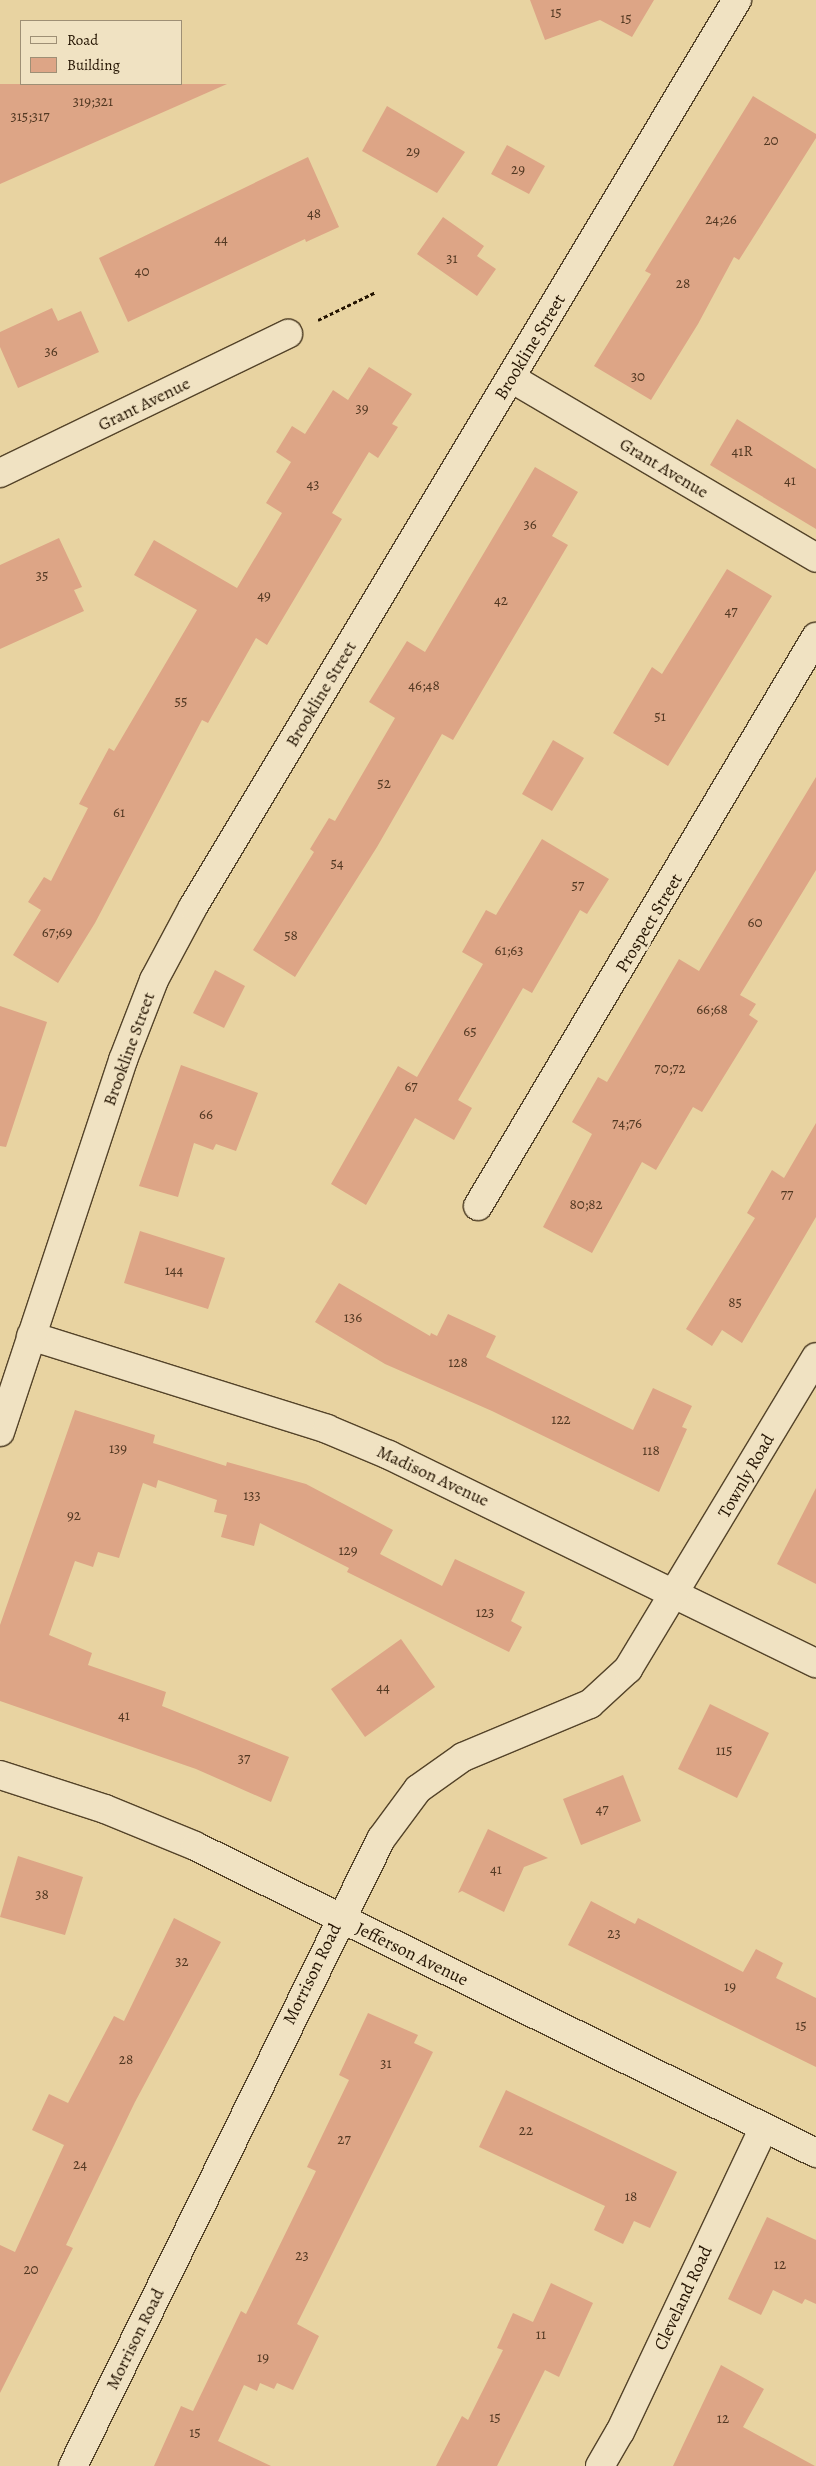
<!DOCTYPE html>
<style>
body{margin:0}
#map{position:relative;width:816px;height:2466px;overflow:hidden;background:#e8d3a1;font-family:Alegreya,serif}
div>[style]{position:absolute}
.building>*{inset:0;background:#dda586}
.path>*{height:3px;margin-top:-1.5px;transform-origin:0;background:repeating-linear-gradient(90deg,#231301 0 4px,transparent 0 6.5px)}
.roads{filter:drop-shadow(1px 0 #544329) drop-shadow(-1px 0 #544329) drop-shadow(0 1px #544329) drop-shadow(0 -1px #544329)}
.minor>*{height:28px;margin:-14px;padding:0 14px;transform-origin:14px;border-radius:14px;background:#f0e2c2}
span{translate:-50% -50%;white-space:nowrap;text-align:center;line-height:1.15;-webkit-text-stroke:5px #f0e2c2;paint-order:stroke}
.number-label{font-size:15px;color:#523822}
.number-label span{-webkit-text-stroke-width:0}
.street-label{font-size:18px;color:#231301}
.legend{position:absolute;left:20px;top:20px;width:162px;height:65px;box-sizing:border-box;background:#f0e2c2;border:1px solid #9e8f75;margin:0;padding:6px 9px;list-style:none;font-size:15px;color:#231301}
.legend li{display:flex;align-items:center;gap:10px;height:25px}
.legend b{width:25px;border:1px solid #9e8f75}
</style>
<div id="map">
<div class="building">
<div style="clip-path:polygon(530px 0,654px 0,632px 37px,600px 20px,545px 40px)"></div>
<div style="clip-path:polygon(0 84px,227px 84px,0 184px)"></div>
<div style="clip-path:polygon(753px 96px,816px 134px,816px 138px,739px 260px,734px 257px,698px 324px,651px 400px,594px 366px,651px 274px,645px 271px)"></div>
<div style="clip-path:polygon(387px 106px,465px 152px,437px 193px,362px 151px)"></div>
<div style="clip-path:polygon(507px 145px,545px 166px,529px 194px,491px 174px)"></div>
<div style="clip-path:polygon(308px 157px,339px 227px,306px 242px,305px 239px,128px 322px,99px 258px)"></div>
<div style="clip-path:polygon(443px 217px,484px 246px,477px 256px,496px 269px,477px 296px,417px 254px)"></div>
<div style="clip-path:polygon(52px 308px,58px 321px,81px 311px,99px 352px,18px 388px,0 347px,0 332px)"></div>
<div style="clip-path:polygon(369px 367px,412px 394px,392px 424px,398px 427px,378px 458px,369px 452px,332px 513px,342px 519px,267px 645px,256px 638px,208px 723px,202px 720px,95px 923px,58px 983px,13px 955px,41px 910px,28px 902px,44px 877px,51px 881px,88px 808px,79px 804px,109px 748px,114px 751px,197px 610px,134px 575px,154px 540px,237px 588px,282px 513px,266px 503px,291px 462px,276px 452px,292px 426px,305px 434px,333px 390px,348px 400px)"></div>
<div style="clip-path:polygon(737px 419px,816px 469px,816px 529px,710px 465px)"></div>
<div style="clip-path:polygon(535px 467px,578px 492px,552px 536px,568px 545px,453px 740px,442px 734px,377px 847px,295px 977px,253px 950px,314px 852px,310px 849px,329px 818px,335px 821px,395px 718px,369px 702px,407px 641px,425px 652px)"></div>
<div style="clip-path:polygon(59px 538px,82px 587px,74px 590px,84px 611px,0 649px,0 565px)"></div>
<div style="clip-path:polygon(727px 569px,772px 596px,668px 766px,613px 733px,652px 667px,662px 674px)"></div>
<div style="clip-path:polygon(553px 740px,584px 758px,552px 811px,522px 794px)"></div>
<div style="clip-path:polygon(816px 777px,816px 870px,740px 995px,756px 1004px,749px 1015px,758px 1021px,702px 1112px,693px 1107px,656px 1170px,642px 1162px,592px 1253px,543px 1227px,592px 1134px,572px 1122px,598px 1077px,607px 1082px,679px 959px,699px 971px)"></div>
<div style="clip-path:polygon(542px 839px,609px 879px,587px 914px,580px 910px,532px 993px,523px 988px,458px 1100px,472px 1108px,454px 1140px,415px 1118px,366px 1205px,331px 1184px,398px 1066px,417px 1077px,483px 964px,462px 952px,486px 910px,496px 915px)"></div>
<div style="clip-path:polygon(215px 970px,245px 986px,224px 1028px,193px 1013px)"></div>
<div style="clip-path:polygon(0 1006px,47px 1022px,6px 1147px,0 1146px)"></div>
<div style="clip-path:polygon(181px 1065px,258px 1093px,236px 1151px,216px 1144px,213px 1150px,194px 1143px,178px 1197px,139px 1186px)"></div>
<div style="clip-path:polygon(816px 1123px,816px 1217px,742px 1343px,722px 1330px,712px 1346px,686px 1329px,755px 1218px,747px 1213px,772px 1170px,784px 1178px)"></div>
<div style="clip-path:polygon(140px 1231px,225px 1258px,208px 1309px,124px 1283px)"></div>
<div style="clip-path:polygon(339px 1283px,430px 1336px,431px 1333px,437px 1336px,448px 1314px,496px 1336px,486px 1357px,633px 1430px,653px 1388px,692px 1406px,682px 1427px,687px 1429px,659px 1492px,492px 1411px,385px 1364px,315px 1322px)"></div>
<div style="clip-path:polygon(75px 1410px,155px 1435px,153px 1443px,226px 1466px,227px 1462px,306px 1484px,393px 1530px,380px 1554px,442px 1586px,455px 1559px,525px 1592px,511px 1621px,522px 1627px,509px 1652px,347px 1572px,349px 1568px,260px 1523px,254px 1546px,221px 1537px,227px 1515px,214px 1512px,217px 1500px,158px 1480px,156px 1488px,143px 1483px,119px 1558px,98px 1552px,93px 1567px,75px 1561px,49px 1635px,92px 1653px,88px 1665px,166px 1692px,162px 1706px,289px 1757px,271px 1802px,196px 1769px,0 1701px,0 1625px)"></div>
<div style="clip-path:polygon(816px 1488px,816px 1584px,777px 1564px)"></div>
<div style="clip-path:polygon(401px 1639px,435px 1687px,365px 1737px,331px 1689px)"></div>
<div style="clip-path:polygon(710px 1704px,769px 1733px,737px 1798px,678px 1769px)"></div>
<div style="clip-path:polygon(623px 1775px,641px 1821px,581px 1845px,563px 1799px)"></div>
<div style="clip-path:polygon(488px 1829px,548px 1858px,524px 1867px,504px 1912px,462px 1891px,458px 1893px)"></div>
<div style="clip-path:polygon(18px 1856px,83px 1877px,65px 1935px,0 1917px)"></div>
<div style="clip-path:polygon(591px 1901px,635px 1924px,638px 1918px,743px 1972px,756px 1949px,783px 1963px,776px 1978px,816px 1998px,816px 2067px,568px 1945px)"></div>
<div style="clip-path:polygon(174px 1918px,221px 1942px,135px 2102px,66px 2245px,73px 2248px,0 2393px,0 2245px,15px 2252px,64px 2145px,32px 2130px,49px 2094px,68px 2103px,114px 2016px,124px 2021px)"></div>
<div style="clip-path:polygon(368px 2013px,418px 2035px,414px 2043px,433px 2052px,297px 2324px,319px 2336px,293px 2390px,277px 2383px,274px 2389px,260px 2383px,257px 2391px,244px 2385px,218px 2441px,271px 2466px,154px 2466px,181px 2406px,193px 2411px,241px 2311px,246px 2314px,316px 2171px,307px 2167px,349px 2080px,339px 2075px)"></div>
<div style="clip-path:polygon(506px 2090px,677px 2172px,650px 2228px,634px 2221px,623px 2244px,594px 2230px,605px 2206px,479px 2147px)"></div>
<div style="clip-path:polygon(767px 2217px,816px 2240px,816px 2304px,805px 2299px,802px 2304px,773px 2290px,761px 2315px,728px 2299px)"></div>
<div style="clip-path:polygon(551px 2283px,593px 2303px,559px 2377px,545px 2370px,497px 2466px,436px 2466px,462px 2416px,468px 2420px,503px 2350px,497px 2348px,513px 2313px,533px 2322px)"></div>
<div style="clip-path:polygon(721px 2365px,764px 2389px,743px 2427px,815px 2466px,673px 2466px)"></div>
</div>
<div class="path">
<div style="left:318px;top:320px;width:64px;rotate:-25.8deg"></div>
</div>
<div class="roads">
<div class="minor">
<div style="left:511px;top:378px;width:354px;rotate:30.5deg"></div>
<div style="left:0;top:473px;width:320px;rotate:-25.8deg"></div>
<div style="left:478px;top:1206px;width:662px;rotate:-59.29deg"></div>
<div style="left:31px;top:1336px;width:310px;rotate:17.4deg"></div>
<div style="left:327px;top:1429px;width:67px;rotate:22.8deg"></div>
<div style="left:389px;top:1455px;width:475px;rotate:26deg"></div>
<div style="left:0;top:1432px;width:392px;rotate:-71.7deg"></div>
<div style="left:123px;top:1060px;width:86px;rotate:-68.8deg"></div>
<div style="left:154px;top:980px;width:83px;rotate:-61.9deg"></div>
<div style="left:193px;top:907px;width:1058px;rotate:-59.05deg"></div>
<div style="left:0;top:1775px;width:110px;rotate:17.9deg"></div>
<div style="left:105px;top:1809px;width:97px;rotate:22.3deg"></div>
<div style="left:195px;top:1846px;width:693px;rotate:26.31deg"></div>
<div style="left:73px;top:2466px;width:699px;rotate:-63.84deg"></div>
<div style="left:381px;top:1839px;width:62px;rotate:-53.5deg"></div>
<div style="left:418px;top:1789px;width:55px;rotate:-35.4deg"></div>
<div style="left:463px;top:1757px;width:138px;rotate:-22.7deg"></div>
<div style="left:590px;top:1704px;width:52px;rotate:-42.6deg"></div>
<div style="left:628px;top:1669px;width:364px;rotate:-58.9deg"></div>
<div style="left:600px;top:2466px;width:39px;rotate:-60deg"></div>
<div style="left:620px;top:2432px;width:336px;rotate:-64.7deg"></div>
</div>
</div>
<div class="number-label">
<span style="left:556px;top:13px">15</span>
<span style="left:626px;top:19px">15</span>
<span style="left:93px;top:102px">319;321</span>
<span style="left:30px;top:117px">315;317</span>
<span style="left:771px;top:141px">20</span>
<span style="left:413px;top:152px">29</span>
<span style="left:518px;top:170px">29</span>
<span style="left:314px;top:214px">48</span>
<span style="left:721px;top:220px">24;26</span>
<span style="left:221px;top:240px">44</span>
<span style="left:452px;top:259px">31</span>
<span style="left:142px;top:272px">40</span>
<span style="left:683px;top:284px">28</span>
<span style="left:51px;top:352px">36</span>
<span style="left:638px;top:377px">30</span>
<span style="left:362px;top:409px">39</span>
<span style="left:742px;top:452px">41R</span>
<span style="left:790px;top:481px">41</span>
<span style="left:313px;top:485px">43</span>
<span style="left:530px;top:525px">36</span>
<span style="left:42px;top:576px">35</span>
<span style="left:264px;top:596px">49</span>
<span style="left:501px;top:601px">42</span>
<span style="left:731px;top:612px">47</span>
<span style="left:424px;top:686px">46;48</span>
<span style="left:181px;top:702px">55</span>
<span style="left:660px;top:717px">51</span>
<span style="left:384px;top:784px">52</span>
<span style="left:119px;top:813px">61</span>
<span style="left:337px;top:864px">54</span>
<span style="left:578px;top:886px">57</span>
<span style="left:755px;top:923px">60</span>
<span style="left:57px;top:933px">67;69</span>
<span style="left:291px;top:936px">58</span>
<span style="left:509px;top:951px">61;63</span>
<span style="left:712px;top:1010px">66;68</span>
<span style="left:470px;top:1032px">65</span>
<span style="left:670px;top:1069px">70;72</span>
<span style="left:411px;top:1087px">67</span>
<span style="left:206px;top:1115px">66</span>
<span style="left:627px;top:1124px">74;76</span>
<span style="left:787px;top:1195px">77</span>
<span style="left:586px;top:1205px">80;82</span>
<span style="left:174px;top:1271px">144</span>
<span style="left:735px;top:1303px">85</span>
<span style="left:353px;top:1318px">136</span>
<span style="left:458px;top:1363px">128</span>
<span style="left:561px;top:1420px">122</span>
<span style="left:118px;top:1449px">139</span>
<span style="left:651px;top:1451px">118</span>
<span style="left:252px;top:1496px">133</span>
<span style="left:74px;top:1516px">92</span>
<span style="left:348px;top:1551px">129</span>
<span style="left:485px;top:1613px">123</span>
<span style="left:383px;top:1688px">44</span>
<span style="left:124px;top:1716px">41</span>
<span style="left:724px;top:1751px">115</span>
<span style="left:244px;top:1759px">37</span>
<span style="left:602px;top:1810px">47</span>
<span style="left:496px;top:1870px">41</span>
<span style="left:42px;top:1895px">38</span>
<span style="left:614px;top:1934px">23</span>
<span style="left:182px;top:1962px">32</span>
<span style="left:730px;top:1987px">19</span>
<span style="left:801px;top:2026px">15</span>
<span style="left:126px;top:2060px">28</span>
<span style="left:386px;top:2064px">31</span>
<span style="left:526px;top:2131px">22</span>
<span style="left:344px;top:2140px">27</span>
<span style="left:80px;top:2165px">24</span>
<span style="left:631px;top:2197px">18</span>
<span style="left:302px;top:2256px">23</span>
<span style="left:780px;top:2265px">12</span>
<span style="left:31px;top:2270px">20</span>
<span style="left:541px;top:2335px">11</span>
<span style="left:263px;top:2358px">19</span>
<span style="left:495px;top:2418px">15</span>
<span style="left:723px;top:2419px">12</span>
<span style="left:195px;top:2433px">15</span>
</div>
<div class="street-label">
<span style="left:530px;top:347px;rotate:-59deg">Brookline Street</span>
<span style="left:144px;top:404px;rotate:-26deg">Grant Avenue</span>
<span style="left:664px;top:468px;rotate:31deg">Grant Avenue</span>
<span style="left:321px;top:694px;rotate:-59deg">Brookline Street</span>
<span style="left:649px;top:923px;rotate:-59deg">Prospect Street</span>
<span style="left:129px;top:1049px;rotate:-70deg">Brookline Street</span>
<span style="left:433px;top:1476px;rotate:25deg">Madison Avenue</span>
<span style="left:746px;top:1476px;rotate:-60deg">Townly Road</span>
<span style="left:412px;top:1954px;rotate:26deg">Jefferson Avenue</span>
<span style="left:312px;top:1974px;rotate:-64deg">Morrison Road</span>
<span style="left:683px;top:2298px;rotate:-65deg">Cleveland Road</span>
<span style="left:135px;top:2339px;rotate:-64deg">Morrison Road</span>
</div>
<ul class="legend">
<li><b style="height:6px;background:#f0e2c2"></b>Road</li>
<li><b style="height:14px;background:#dda586"></b>Building</li>
</ul>
</div>
